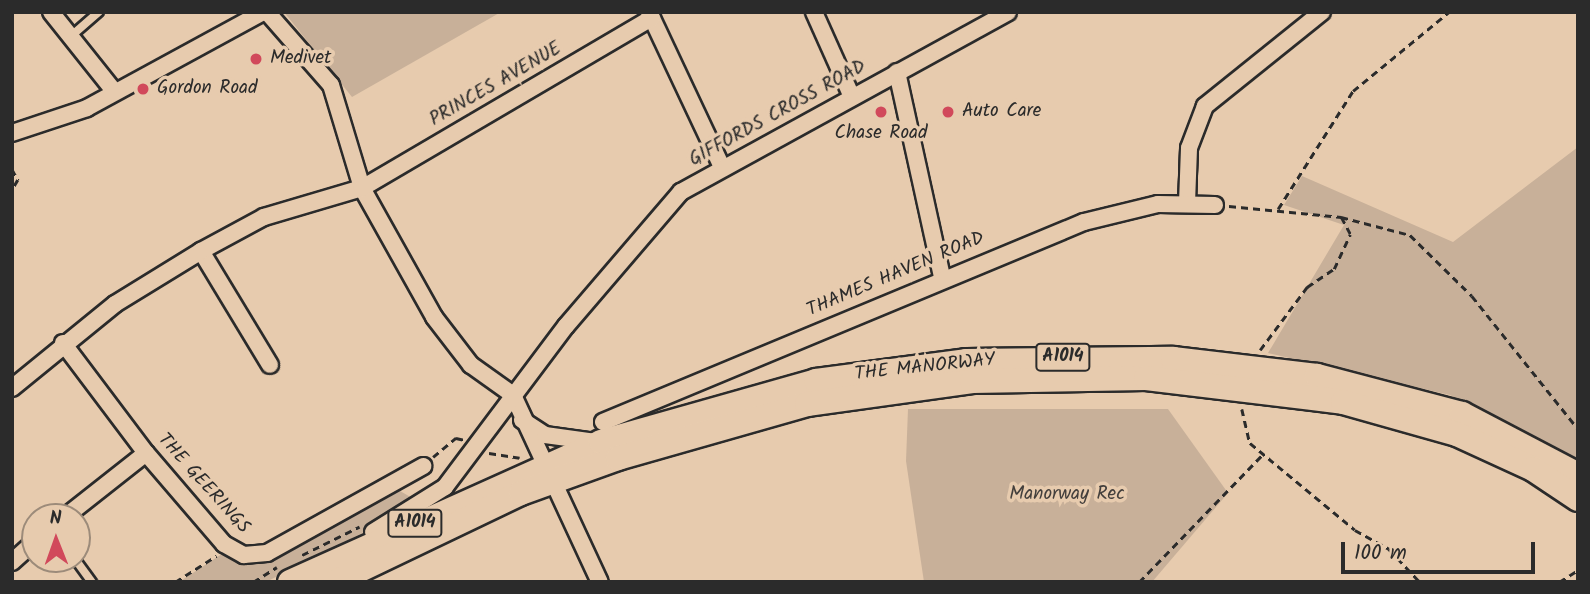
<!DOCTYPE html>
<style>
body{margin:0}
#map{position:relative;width:1590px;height:594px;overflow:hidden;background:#e7cbae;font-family:Kalam,sans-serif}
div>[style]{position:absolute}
.green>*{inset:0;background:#c8b099}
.path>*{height:2.5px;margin-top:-1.25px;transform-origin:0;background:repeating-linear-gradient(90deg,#2b2b2b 0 7px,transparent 0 12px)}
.roads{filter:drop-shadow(2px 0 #2b2b2b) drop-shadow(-2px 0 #2b2b2b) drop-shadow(0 2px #2b2b2b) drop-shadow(0 -2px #2b2b2b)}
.service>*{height:8px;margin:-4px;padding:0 4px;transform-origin:4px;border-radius:4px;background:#e7cbae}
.minor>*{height:16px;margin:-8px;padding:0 8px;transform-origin:8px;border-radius:8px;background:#e7cbae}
.primary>*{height:24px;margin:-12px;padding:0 12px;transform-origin:12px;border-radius:12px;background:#e7cbae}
.dots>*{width:19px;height:19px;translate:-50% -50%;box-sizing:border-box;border:4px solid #e7cbae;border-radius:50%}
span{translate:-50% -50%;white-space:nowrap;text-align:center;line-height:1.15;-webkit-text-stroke:7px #e7cbae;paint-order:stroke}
.shield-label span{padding:2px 5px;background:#e7cbae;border:2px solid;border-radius:5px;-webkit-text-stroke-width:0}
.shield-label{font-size:18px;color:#2b2b2b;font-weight:700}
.poi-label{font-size:19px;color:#2b2b2b}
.left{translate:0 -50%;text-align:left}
.street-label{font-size:19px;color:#2b2b2b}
.park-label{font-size:19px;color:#433f3c}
.frame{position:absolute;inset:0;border:14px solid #2b2b2b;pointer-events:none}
.north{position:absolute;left:21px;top:503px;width:70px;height:70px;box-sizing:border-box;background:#e7cbae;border:2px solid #9c8b7a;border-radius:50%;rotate:359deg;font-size:19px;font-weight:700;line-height:28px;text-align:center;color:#2b2b2b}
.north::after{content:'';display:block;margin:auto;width:24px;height:32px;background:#d1495b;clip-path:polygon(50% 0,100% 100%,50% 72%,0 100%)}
.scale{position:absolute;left:1341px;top:542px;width:194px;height:32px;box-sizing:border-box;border:4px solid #2b2b2b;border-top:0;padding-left:9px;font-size:21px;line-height:24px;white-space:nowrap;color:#2b2b2b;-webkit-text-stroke:5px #e7cbae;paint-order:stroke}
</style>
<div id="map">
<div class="green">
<div style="clip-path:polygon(284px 12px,501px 12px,352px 97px)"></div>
<div style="clip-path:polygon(1578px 147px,1578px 462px,1450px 395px,1268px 353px,1344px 225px,1284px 205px,1302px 176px,1453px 242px)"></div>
<div style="clip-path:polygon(908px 409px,1168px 409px,1228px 493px,1152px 582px,924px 582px,906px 461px)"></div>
<div style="clip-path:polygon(400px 491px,421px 503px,266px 582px,179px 582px,228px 550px,242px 561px,270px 563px)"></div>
</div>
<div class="path">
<div style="left:12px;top:169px;width:13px;rotate:61deg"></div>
<div style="left:18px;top:180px;width:12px;rotate:121deg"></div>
<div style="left:1229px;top:206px;width:113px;rotate:5.6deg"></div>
<div style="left:1341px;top:217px;width:71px;rotate:14.6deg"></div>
<div style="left:1410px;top:235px;width:87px;rotate:44.5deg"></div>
<div style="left:1472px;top:296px;width:170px;rotate:51.4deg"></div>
<div style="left:1278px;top:209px;width:140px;rotate:-57.6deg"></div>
<div style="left:1353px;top:91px;width:124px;rotate:-39.5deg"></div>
<div style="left:1260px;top:350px;width:79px;rotate:-53.3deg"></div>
<div style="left:1307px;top:287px;width:32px;rotate:-34deg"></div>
<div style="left:1334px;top:269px;width:38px;rotate:-65deg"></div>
<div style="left:1350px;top:234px;width:19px;rotate:-118deg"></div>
<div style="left:1242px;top:409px;width:35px;rotate:77deg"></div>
<div style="left:1250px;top:443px;width:136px;rotate:39.6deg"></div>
<div style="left:1355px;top:530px;width:39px;rotate:29deg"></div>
<div style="left:1389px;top:549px;width:45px;rotate:46.8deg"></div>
<div style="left:489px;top:453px;width:31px;rotate:9deg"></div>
<div style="left:433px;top:457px;width:30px;rotate:-40deg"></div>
<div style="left:456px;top:438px;width:9px;rotate:13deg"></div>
<div style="left:302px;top:555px;width:64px;rotate:-26.2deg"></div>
<div style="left:175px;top:582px;width:49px;rotate:-32.4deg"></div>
<div style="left:253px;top:582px;width:28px;rotate:-32deg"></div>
<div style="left:1139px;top:582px;width:178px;rotate:-45.9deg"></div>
<div style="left:1559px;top:582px;width:22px;rotate:-32deg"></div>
</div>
<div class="roads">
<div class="service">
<div style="left:70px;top:37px;width:38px;rotate:-41deg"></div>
<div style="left:75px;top:559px;width:29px;rotate:54deg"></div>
</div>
<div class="minor">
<div style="left:51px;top:12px;width:101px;rotate:51.4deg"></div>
<div style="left:267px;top:12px;width:97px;rotate:48.8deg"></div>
<div style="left:331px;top:85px;width:108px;rotate:73.2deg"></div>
<div style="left:362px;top:188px;width:148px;rotate:60.8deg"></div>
<div style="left:434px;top:317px;width:61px;rotate:52.4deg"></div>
<div style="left:471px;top:365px;width:52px;rotate:35.5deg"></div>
<div style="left:649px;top:12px;width:169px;rotate:64.8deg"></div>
<div style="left:814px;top:12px;width:93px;rotate:65.9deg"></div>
<div style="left:897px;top:72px;width:209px;rotate:77.6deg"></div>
<div style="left:12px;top:133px;width:79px;rotate:-18.4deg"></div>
<div style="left:87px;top:108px;width:200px;rotate:-28.6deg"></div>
<div style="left:1187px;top:203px;width:55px;rotate:-87.9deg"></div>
<div style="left:1189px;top:148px;width:45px;rotate:-69.1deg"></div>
<div style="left:1205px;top:106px;width:150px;rotate:-38.8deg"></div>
<div style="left:201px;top:251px;width:133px;rotate:58.8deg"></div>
<div style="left:63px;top:343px;width:138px;rotate:53deg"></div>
<div style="left:146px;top:453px;width:120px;rotate:49.4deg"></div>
<div style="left:224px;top:544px;width:23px;rotate:29deg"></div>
<div style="left:244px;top:555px;width:23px;rotate:-5deg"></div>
<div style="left:267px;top:553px;width:179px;rotate:-29.1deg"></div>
<div style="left:12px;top:388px;width:133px;rotate:-39.2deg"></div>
<div style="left:115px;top:304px;width:101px;rotate:-31.6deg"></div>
<div style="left:201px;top:251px;width:72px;rotate:-28.4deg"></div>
<div style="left:264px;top:217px;width:102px;rotate:-16.5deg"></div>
<div style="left:362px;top:188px;width:336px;rotate:-30.4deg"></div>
<div style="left:513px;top:395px;width:206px;rotate:65.1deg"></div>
<div style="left:522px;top:420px;width:27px;rotate:33deg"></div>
<div style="left:545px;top:435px;width:51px;rotate:7.8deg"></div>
<div style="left:603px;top:422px;width:521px;rotate:-22.58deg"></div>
<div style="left:1084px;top:222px;width:76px;rotate:-13.7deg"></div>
<div style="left:1158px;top:204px;width:57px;rotate:1deg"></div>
<div style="left:65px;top:517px;width:103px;rotate:-38.3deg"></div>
<div style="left:373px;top:532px;width:85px;rotate:-32deg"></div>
<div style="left:445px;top:487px;width:201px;rotate:-53.1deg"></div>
<div style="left:566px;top:326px;width:177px;rotate:-49.4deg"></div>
<div style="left:681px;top:192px;width:373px;rotate:-28.8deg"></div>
<div style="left:12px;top:562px;width:31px;rotate:-42deg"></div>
</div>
<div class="primary">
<div style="left:290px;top:582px;width:341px;rotate:-24.2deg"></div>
<div style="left:601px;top:442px;width:223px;rotate:-15.8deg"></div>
<div style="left:816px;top:381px;width:151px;rotate:-7.6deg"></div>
<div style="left:966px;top:361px;width:207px;rotate:-0.6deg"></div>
<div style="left:1173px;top:359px;width:145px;rotate:6.7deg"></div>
<div style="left:1317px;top:376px;width:150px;rotate:14.7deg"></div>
<div style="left:1462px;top:414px;width:131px;rotate:27.7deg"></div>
<div style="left:335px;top:582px;width:206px;rotate:-25.6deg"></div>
<div style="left:521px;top:493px;width:103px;rotate:-19.8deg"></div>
<div style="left:618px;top:458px;width:197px;rotate:-15.9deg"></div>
<div style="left:807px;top:404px;width:167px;rotate:-7.9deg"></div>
<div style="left:972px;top:381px;width:174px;rotate:-1deg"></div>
<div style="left:1146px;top:378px;width:198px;rotate:6.9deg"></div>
<div style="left:1343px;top:402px;width:118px;rotate:15.7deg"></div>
<div style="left:1457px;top:434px;width:84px;rotate:24.7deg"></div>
<div style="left:1533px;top:469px;width:54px;rotate:33.7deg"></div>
</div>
</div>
<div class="dots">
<div style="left:256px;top:59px;background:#d1495b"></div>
<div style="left:143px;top:89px;background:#d1495b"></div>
<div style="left:881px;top:112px;background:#d1495b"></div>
<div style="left:948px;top:112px;background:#d1495b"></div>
</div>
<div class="shield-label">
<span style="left:1063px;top:357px">A1014</span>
<span style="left:415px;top:523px">A1014</span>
</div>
<div class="poi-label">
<span class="left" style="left:270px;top:59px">Medivet</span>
<span class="left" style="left:157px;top:89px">Gordon Road</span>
<span class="left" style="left:962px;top:112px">Auto Care</span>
<span style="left:881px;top:134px">Chase Road</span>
</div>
<div class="street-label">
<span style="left:496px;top:85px;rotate:-30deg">PRINCES AVENUE</span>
<span style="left:778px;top:114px;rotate:-29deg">GIFFORDS CROSS ROAD</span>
<span style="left:896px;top:275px;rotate:-23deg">THAMES HAVEN ROAD</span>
<span style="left:925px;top:368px;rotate:-6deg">THE MANORWAY</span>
<span style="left:203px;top:484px;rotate:48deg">THE GEERINGS</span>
</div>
<div class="park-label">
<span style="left:1067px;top:495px">Manorway Rec</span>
</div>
<div class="frame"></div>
<div class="north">N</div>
<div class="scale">100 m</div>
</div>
